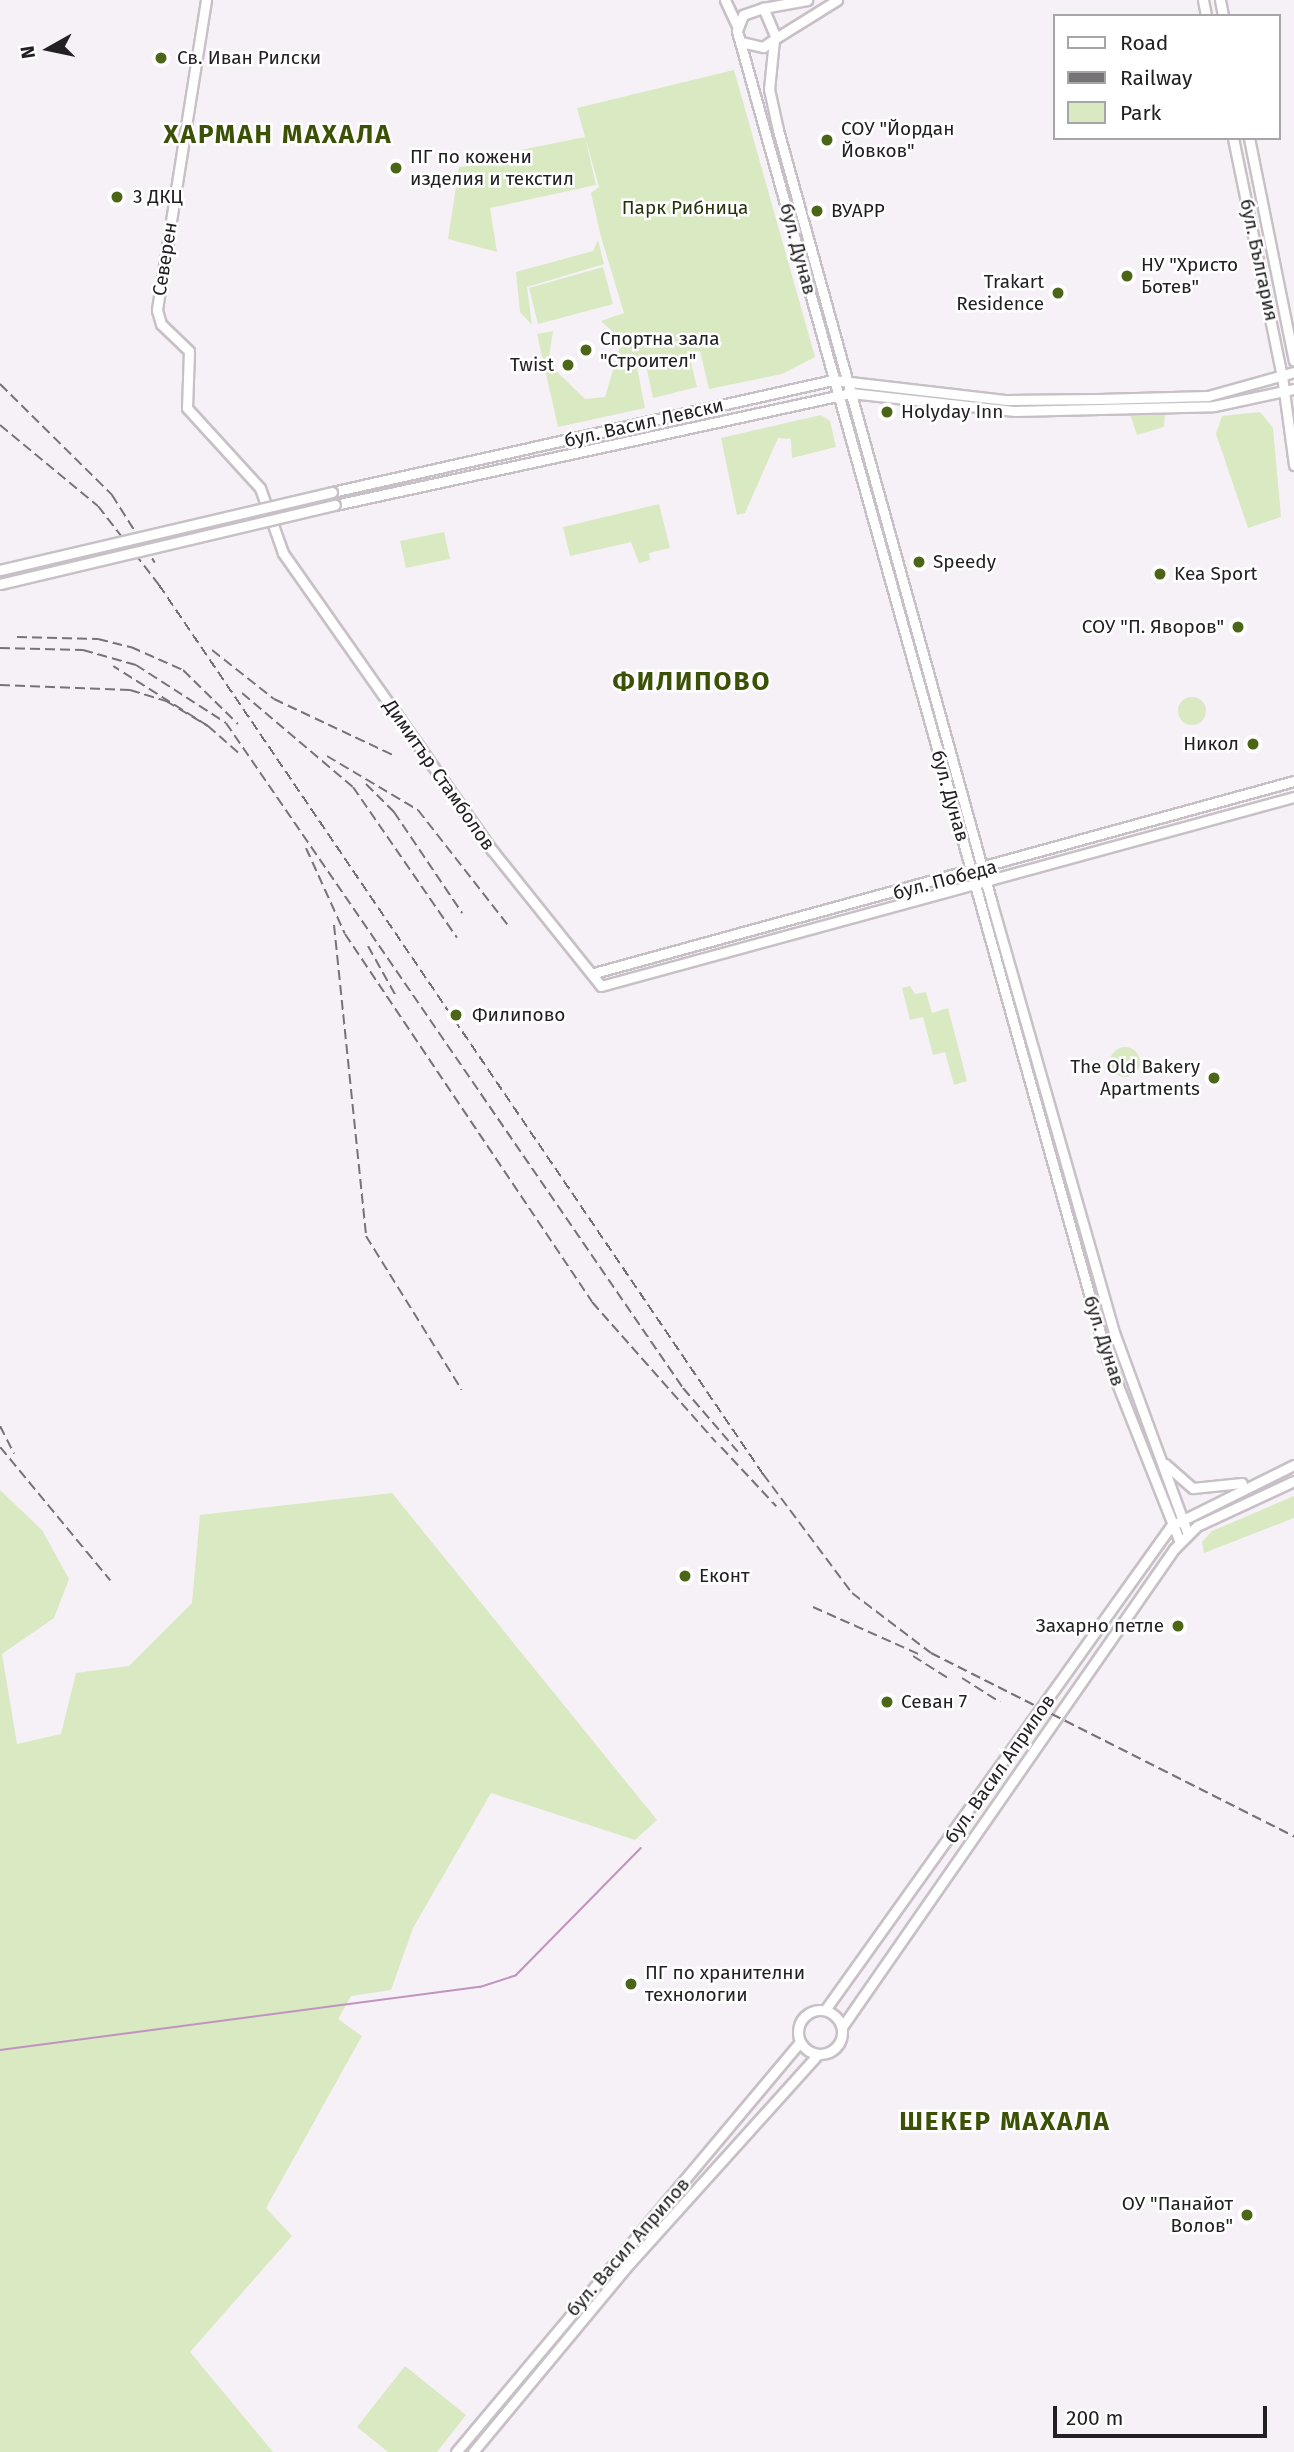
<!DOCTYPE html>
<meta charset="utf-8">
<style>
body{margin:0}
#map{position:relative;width:1294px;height:2452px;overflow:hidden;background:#f6f1f6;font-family:"Fira Sans",sans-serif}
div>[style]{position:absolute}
.green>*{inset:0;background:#d9e9c2}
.round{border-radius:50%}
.stream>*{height:2px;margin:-1px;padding:0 1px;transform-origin:1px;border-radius:1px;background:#bf94be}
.roads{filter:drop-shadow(2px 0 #c7c1c7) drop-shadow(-2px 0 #c7c1c7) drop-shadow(0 2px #c7c1c7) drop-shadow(0 -2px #c7c1c7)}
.major>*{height:9px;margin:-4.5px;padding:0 4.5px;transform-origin:4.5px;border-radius:4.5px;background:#fff}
.major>.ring{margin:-4.5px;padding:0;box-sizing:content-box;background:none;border:9px solid #fff;border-radius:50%}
.rail>*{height:2px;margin-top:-1px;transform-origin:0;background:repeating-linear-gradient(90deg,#767376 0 10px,transparent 0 15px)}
.bridges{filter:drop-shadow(2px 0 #c7c1c7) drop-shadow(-2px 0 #c7c1c7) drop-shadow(0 2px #c7c1c7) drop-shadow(0 -2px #c7c1c7)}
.major-bridge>*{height:9px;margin:-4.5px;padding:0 4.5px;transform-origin:4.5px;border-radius:4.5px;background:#fff}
.dots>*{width:19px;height:19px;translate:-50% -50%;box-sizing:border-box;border:4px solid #fff;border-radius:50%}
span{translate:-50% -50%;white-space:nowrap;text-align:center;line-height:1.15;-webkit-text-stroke:5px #fff;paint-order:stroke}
.poi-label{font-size:19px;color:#222022}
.left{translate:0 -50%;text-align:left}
.right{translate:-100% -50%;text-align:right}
.park-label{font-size:19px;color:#243209}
.street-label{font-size:19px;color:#222022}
.district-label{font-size:26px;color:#3b5206;font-weight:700;letter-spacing:2px}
.legend{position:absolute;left:1053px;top:14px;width:228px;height:126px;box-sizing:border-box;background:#fff;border:2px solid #a7a6a7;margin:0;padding:9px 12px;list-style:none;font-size:21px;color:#222022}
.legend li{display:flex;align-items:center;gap:14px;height:35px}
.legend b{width:35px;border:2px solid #a7a6a7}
.north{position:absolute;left:14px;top:14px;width:70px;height:70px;-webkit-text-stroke:5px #fff;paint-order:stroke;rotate:261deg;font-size:19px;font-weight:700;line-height:28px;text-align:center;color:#222022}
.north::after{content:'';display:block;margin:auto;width:24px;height:32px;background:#222022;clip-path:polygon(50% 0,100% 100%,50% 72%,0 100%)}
.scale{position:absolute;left:1053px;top:2406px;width:214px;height:32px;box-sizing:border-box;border:4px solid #222022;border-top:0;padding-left:9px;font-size:21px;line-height:24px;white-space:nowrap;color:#222022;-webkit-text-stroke:5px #fff;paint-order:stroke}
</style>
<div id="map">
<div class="green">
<div style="clip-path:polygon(734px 70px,815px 357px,782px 374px,709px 389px,700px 351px,637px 367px,645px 408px,558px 427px,537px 334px,553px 331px,548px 363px,585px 399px,605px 397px,622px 340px,601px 321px,624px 313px,601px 237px,591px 193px,599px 187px,577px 108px)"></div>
<div style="clip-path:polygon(585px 137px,596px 185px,490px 208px,497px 252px,448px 239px,459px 167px,506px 161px,506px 153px)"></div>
<div style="clip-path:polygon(598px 240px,604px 264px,527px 287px,532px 325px,520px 312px,516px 272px,593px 251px)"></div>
<div style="clip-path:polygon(603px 267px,613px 304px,538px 324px,529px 288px)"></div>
<div style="clip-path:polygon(689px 355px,697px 387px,653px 398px,646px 366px)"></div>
<div style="clip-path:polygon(1260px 412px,1273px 428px,1281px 517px,1248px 528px,1216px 434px,1222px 416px)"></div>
<div style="clip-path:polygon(1165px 413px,1164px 427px,1137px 435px,1130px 414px)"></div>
<div style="clip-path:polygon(821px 415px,830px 421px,836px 447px,792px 458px,791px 439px,778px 438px,745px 513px,737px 515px,721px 438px)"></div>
<div style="clip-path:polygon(659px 504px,670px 548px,649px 553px,650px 560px,639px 563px,631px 542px,570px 556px,563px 527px)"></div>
<div style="clip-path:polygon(444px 532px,450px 559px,406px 568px,400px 541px)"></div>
<div class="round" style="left:1178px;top:697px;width:28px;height:28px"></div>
<div style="clip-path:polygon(910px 986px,915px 994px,926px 992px,932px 1013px,948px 1008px,967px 1081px,954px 1085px,945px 1052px,933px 1055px,923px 1017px,910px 1020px,902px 988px)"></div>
<div class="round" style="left:1110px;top:1047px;width:30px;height:30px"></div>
<div style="clip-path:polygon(0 1490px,42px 1530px,69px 1579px,54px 1618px,2px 1654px,17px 1744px,61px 1734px,76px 1673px,129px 1666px,192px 1603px,200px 1515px,392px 1493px,657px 1820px,635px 1840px,491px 1793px,413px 1928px,391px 1990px,351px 1996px,338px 2019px,362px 2036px,266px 2208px,292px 2236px,190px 2352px,273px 2452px,0 2452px)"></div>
<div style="clip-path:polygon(1294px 1496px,1294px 1518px,1204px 1553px,1202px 1542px,1212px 1531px)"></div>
<div style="clip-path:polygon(405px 2366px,466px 2415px,437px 2452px,388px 2452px,357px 2427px)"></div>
</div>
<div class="stream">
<div style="left:0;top:2050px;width:484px;rotate:-7.5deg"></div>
<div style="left:480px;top:1987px;width:38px;rotate:-18deg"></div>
<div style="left:516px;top:1975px;width:178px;rotate:-45.5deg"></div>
</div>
<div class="roads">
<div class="major">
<div style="left:206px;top:0;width:314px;rotate:99deg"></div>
<div style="left:157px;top:310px;width:15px;rotate:74deg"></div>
<div style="left:161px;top:324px;width:39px;rotate:44deg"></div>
<div style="left:189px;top:351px;width:57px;rotate:92deg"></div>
<div style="left:187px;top:408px;width:108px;rotate:47.6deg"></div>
<div style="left:260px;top:488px;width:69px;rotate:70.5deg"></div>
<div style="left:283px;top:553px;width:363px;rotate:54.9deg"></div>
<div style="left:492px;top:850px;width:174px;rotate:51.3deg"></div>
<div style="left:601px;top:986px;width:718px;rotate:-15.26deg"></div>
<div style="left:725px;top:0;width:29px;rotate:65deg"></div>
<div style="left:1203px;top:0;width:16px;rotate:79deg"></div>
<div style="left:1220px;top:0;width:16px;rotate:79deg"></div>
<div style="left:763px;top:8px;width:45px;rotate:-10.3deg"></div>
<div style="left:776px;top:38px;width:72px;rotate:-31.9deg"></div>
<div style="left:774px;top:40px;width:49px;rotate:95.8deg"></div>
<div style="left:769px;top:89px;width:42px;rotate:77.6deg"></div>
<div style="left:778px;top:130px;width:803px;rotate:74.54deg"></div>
<div style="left:992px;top:904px;width:448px;rotate:74.1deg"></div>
<div style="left:1115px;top:1335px;width:212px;rotate:69.9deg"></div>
<div style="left:741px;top:42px;width:23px;rotate:13deg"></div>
<div style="left:763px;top:47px;width:16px;rotate:-35deg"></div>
<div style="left:776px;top:38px;width:33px;rotate:-113deg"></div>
<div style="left:763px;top:8px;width:21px;rotate:161deg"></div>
<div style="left:743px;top:15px;width:17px;rotate:111deg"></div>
<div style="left:737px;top:31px;width:1378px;rotate:74.42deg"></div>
<div style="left:1107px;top:1358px;width:198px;rotate:68.4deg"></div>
<div style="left:1233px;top:138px;width:243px;rotate:78.4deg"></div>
<div style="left:1282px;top:376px;width:90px;rotate:82.3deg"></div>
<div style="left:1249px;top:138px;width:227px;rotate:78.6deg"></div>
<div style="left:332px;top:492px;width:513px;rotate:-12.6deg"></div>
<div style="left:833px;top:380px;width:175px;rotate:6.6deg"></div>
<div style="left:1007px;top:400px;width:92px;rotate:-0.6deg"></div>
<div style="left:1099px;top:399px;width:109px;rotate:-1.6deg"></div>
<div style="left:1208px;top:396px;width:89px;rotate:-15.6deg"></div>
<div style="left:335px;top:505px;width:528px;rotate:-12.25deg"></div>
<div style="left:851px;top:393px;width:165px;rotate:6.3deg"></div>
<div style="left:1015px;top:411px;width:199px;rotate:-1.4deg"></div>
<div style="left:1214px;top:406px;width:82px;rotate:-12deg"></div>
<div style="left:594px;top:973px;width:726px;rotate:-15.34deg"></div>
<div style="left:1165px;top:1464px;width:37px;rotate:41deg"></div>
<div style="left:1193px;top:1488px;width:49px;rotate:-5.8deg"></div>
<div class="ring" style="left:798px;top:2010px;width:35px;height:35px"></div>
<div style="left:825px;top:2010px;width:595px;rotate:-54.44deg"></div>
<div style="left:1171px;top:1526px;width:137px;rotate:-26.4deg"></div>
<div style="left:842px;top:2027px;width:582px;rotate:-55.22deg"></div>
<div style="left:1174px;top:1549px;width:33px;rotate:-45deg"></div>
<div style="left:1197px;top:1526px;width:107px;rotate:-24.9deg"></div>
<div style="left:456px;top:2452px;width:535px;rotate:-50deg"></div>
<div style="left:473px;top:2452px;width:246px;rotate:-50.3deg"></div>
<div style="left:630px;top:2263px;width:281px;rotate:-48deg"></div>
</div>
</div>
<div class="rail">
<div style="left:0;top:384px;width:158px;rotate:44.7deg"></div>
<div style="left:112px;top:495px;width:80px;rotate:57.7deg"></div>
<div style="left:0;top:425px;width:127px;rotate:39.6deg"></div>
<div style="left:98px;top:506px;width:100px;rotate:52.3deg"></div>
<div style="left:159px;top:585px;width:1075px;rotate:55.81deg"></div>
<div style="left:763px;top:1474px;width:149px;rotate:53.2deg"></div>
<div style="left:852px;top:1593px;width:99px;rotate:37.2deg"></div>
<div style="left:931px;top:1653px;width:407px;rotate:26.8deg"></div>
<div style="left:17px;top:637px;width:81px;rotate:1.4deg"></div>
<div style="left:98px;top:639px;width:34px;rotate:14deg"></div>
<div style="left:131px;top:647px;width:57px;rotate:23.9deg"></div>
<div style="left:183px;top:670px;width:77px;rotate:44.5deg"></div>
<div style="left:0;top:648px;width:83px;rotate:1.4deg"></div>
<div style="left:83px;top:650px;width:55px;rotate:15.8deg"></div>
<div style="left:136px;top:665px;width:107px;rotate:32.8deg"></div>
<div style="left:226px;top:723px;width:807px;rotate:55.5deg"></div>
<div style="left:683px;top:1388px;width:84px;rotate:49.3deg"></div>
<div style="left:212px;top:650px;width:79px;rotate:38.3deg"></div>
<div style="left:274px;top:699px;width:134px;rotate:25.2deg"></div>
<div style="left:0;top:685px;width:130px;rotate:2.2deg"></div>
<div style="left:130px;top:690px;width:38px;rotate:17deg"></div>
<div style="left:166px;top:701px;width:49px;rotate:30.8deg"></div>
<div style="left:208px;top:726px;width:112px;rotate:-147.7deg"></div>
<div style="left:242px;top:693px;width:145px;rotate:40.3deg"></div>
<div style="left:353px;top:787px;width:183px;rotate:55.4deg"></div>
<div style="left:208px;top:726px;width:45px;rotate:41.4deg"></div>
<div style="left:327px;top:756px;width:106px;rotate:30.7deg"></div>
<div style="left:418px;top:810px;width:146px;rotate:52deg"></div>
<div style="left:366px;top:784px;width:40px;rotate:45deg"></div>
<div style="left:394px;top:812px;width:122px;rotate:56deg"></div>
<div style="left:306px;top:848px;width:94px;rotate:65.6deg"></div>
<div style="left:345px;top:934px;width:443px;rotate:56.1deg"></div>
<div style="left:592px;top:1302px;width:187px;rotate:48.5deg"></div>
<div style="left:334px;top:925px;width:313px;rotate:84.1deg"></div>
<div style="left:366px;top:1236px;width:181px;rotate:58.1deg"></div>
<div style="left:368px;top:946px;width:57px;rotate:60.8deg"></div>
<div style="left:0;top:1426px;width:31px;rotate:63deg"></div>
<div style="left:0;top:1447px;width:173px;rotate:50.4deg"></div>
<div style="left:721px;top:1447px;width:81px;rotate:47deg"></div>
<div style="left:813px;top:1607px;width:120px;rotate:24deg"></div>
<div style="left:913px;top:1656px;width:41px;rotate:32.2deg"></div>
<div style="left:962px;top:1678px;width:45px;rotate:32.3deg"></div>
</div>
<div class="bridges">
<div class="major-bridge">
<div style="left:0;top:570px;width:341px;rotate:-13.2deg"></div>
<div style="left:0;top:584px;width:344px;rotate:-13.3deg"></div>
</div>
</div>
<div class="dots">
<div style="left:161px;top:58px;background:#4c6617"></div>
<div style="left:827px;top:140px;background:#4c6617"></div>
<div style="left:396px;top:168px;background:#4c6617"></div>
<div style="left:117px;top:197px;background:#4c6617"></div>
<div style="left:817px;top:211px;background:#4c6617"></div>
<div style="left:1127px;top:276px;background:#4c6617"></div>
<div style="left:1058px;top:293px;background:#4c6617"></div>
<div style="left:586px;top:350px;background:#4c6617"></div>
<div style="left:568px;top:365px;background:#4c6617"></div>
<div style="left:887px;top:412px;background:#4c6617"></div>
<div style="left:919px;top:562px;background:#4c6617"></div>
<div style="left:1160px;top:574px;background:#4c6617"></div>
<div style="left:1238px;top:627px;background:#4c6617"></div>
<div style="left:1253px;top:744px;background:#4c6617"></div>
<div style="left:456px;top:1015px;background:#4c6617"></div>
<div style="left:1214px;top:1078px;background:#4c6617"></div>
<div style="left:685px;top:1576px;background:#4c6617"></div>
<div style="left:1178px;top:1626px;background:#4c6617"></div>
<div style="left:887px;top:1702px;background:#4c6617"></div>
<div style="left:631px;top:1984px;background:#4c6617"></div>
<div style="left:1247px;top:2215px;background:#4c6617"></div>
</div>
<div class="poi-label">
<span class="left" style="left:177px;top:58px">Св. Иван Рилски</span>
<span class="left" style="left:841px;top:140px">СОУ "Йордан<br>Йовков"</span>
<span class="left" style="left:410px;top:168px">ПГ по кожени<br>изделия и текстил</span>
<span class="left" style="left:133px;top:197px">3 ДКЦ</span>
<span class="left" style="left:831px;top:211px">ВУАРР</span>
<span class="left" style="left:1141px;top:276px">НУ "Христо<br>Ботев"</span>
<span class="right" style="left:1044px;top:293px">Trakart<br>Residence</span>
<span class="left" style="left:600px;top:350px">Спортна зала<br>"Строител"</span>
<span class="right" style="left:554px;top:365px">Twist</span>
<span class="left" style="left:901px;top:412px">Holyday Inn</span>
<span class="left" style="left:933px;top:562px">Speedy</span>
<span class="left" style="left:1174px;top:574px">Kea Sport</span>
<span class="right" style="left:1224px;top:627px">СОУ "П. Яворов"</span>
<span class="right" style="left:1239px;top:744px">Никол</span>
<span class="left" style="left:472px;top:1015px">Филипово</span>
<span class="right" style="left:1200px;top:1078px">The Old Bakery<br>Apartments</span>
<span class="left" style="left:699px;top:1576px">Еконт</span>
<span class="right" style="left:1164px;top:1626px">Захарно петле</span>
<span class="left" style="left:901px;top:1702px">Севан 7</span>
<span class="left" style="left:645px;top:1984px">ПГ по хранителни<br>технологии</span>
<span class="right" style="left:1233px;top:2215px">ОУ "Панайот<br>Волов"</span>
</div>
<div class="park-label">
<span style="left:685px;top:208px">Парк Рибница</span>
</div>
<div class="street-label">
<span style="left:798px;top:249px;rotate:75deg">бул. Дунав</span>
<span style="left:165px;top:259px;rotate:-81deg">Северен</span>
<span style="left:1259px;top:260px;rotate:78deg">бул. България</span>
<span style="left:644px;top:423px;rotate:-13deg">бул. Васил Левски</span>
<span style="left:439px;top:775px;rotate:55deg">Димитър Стамболов</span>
<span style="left:950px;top:796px;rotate:74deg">бул. Дунав</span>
<span style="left:945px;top:880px;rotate:-15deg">бул. Победа</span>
<span style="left:1104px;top:1341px;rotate:72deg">бул. Дунав</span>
<span style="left:1000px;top:1769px;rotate:-55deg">бул. Васил Априлов</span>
<span style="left:628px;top:2247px;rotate:-49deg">бул. Васил Априлов</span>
</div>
<div class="district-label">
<span style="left:278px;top:135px">ХАРМАН МАХАЛА</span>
<span style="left:692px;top:682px">ФИЛИПОВО</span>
<span style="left:1005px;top:2122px">ШЕКЕР МАХАЛА</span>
</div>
<ul class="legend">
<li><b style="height:9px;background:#fff"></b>Road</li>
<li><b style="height:9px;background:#767376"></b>Railway</li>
<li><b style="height:19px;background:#d9e9c2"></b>Park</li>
</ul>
<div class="north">N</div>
<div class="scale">200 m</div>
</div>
